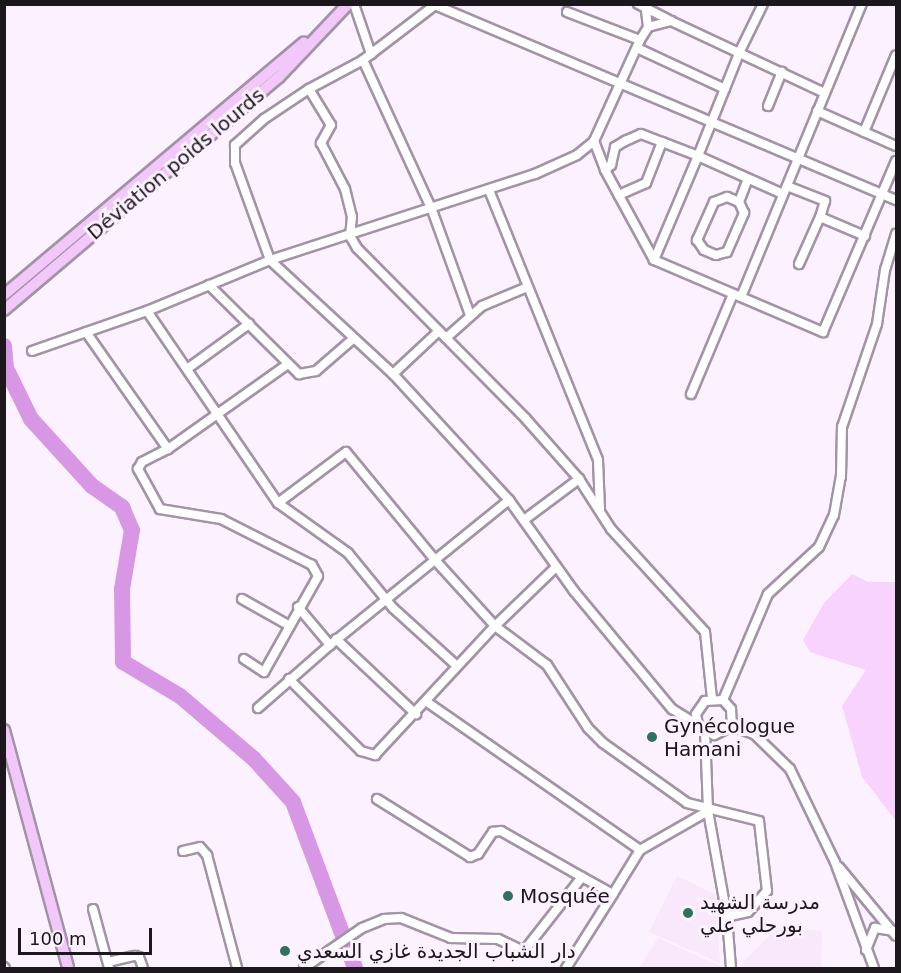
<!DOCTYPE html>
<meta charset="utf-8">
<style>
body{margin:0}
#map{position:relative;width:901px;height:973px;overflow:hidden;background:#fcf1fe;font-family:"DejaVu Sans",Vazirmatn,sans-serif}
div>[style]{position:absolute}
.built>*{inset:0;background:#f9e7fc}
.green>*{inset:0;background:#f7d3fe}
.river>*{height:16px;margin:-8px;padding:0 8px;transform-origin:8px;border-radius:8px;background:#d897e4}
.roads{filter:drop-shadow(2px 0 #a393a6) drop-shadow(-2px 0 #a393a6) drop-shadow(0 2px #a393a6) drop-shadow(0 -2px #a393a6)}
.minor>*{height:8px;margin:-4px;padding:0 4px;transform-origin:4px;border-radius:4px;background:#fff}
.major>*{height:10px;margin:-5px;padding:0 5px;transform-origin:5px;border-radius:5px;background:#f2c8fa}
.dots>*{width:16px;height:16px;translate:-50% -50%;box-sizing:border-box;border:3px solid #fcf1fe;border-radius:50%}
span{translate:-50% -50%;white-space:nowrap;text-align:center;line-height:1.15;-webkit-text-stroke:6px #fcf1fe;paint-order:stroke}
.street-label{font-size:20px;color:#1c161d}
.poi-label{font-size:20px;color:#1c161d}
.left{translate:0 -50%;text-align:left}
.frame{position:absolute;inset:0;border:6px solid #1c161d;pointer-events:none}
.scale{position:absolute;left:18px;top:928px;width:134px;height:27px;box-sizing:border-box;border:3px solid #1c161d;border-top:0;padding-left:8px;font-size:18px;line-height:21px;white-space:nowrap;color:#1c161d;-webkit-text-stroke:4px #fcf1fe;paint-order:stroke}
</style>
<div id="map">
<div class="built">
<div style="clip-path:polygon(677px 876px,716px 895px,720px 963px,649px 932px)"></div>
<div style="clip-path:polygon(777px 928px,822px 931px,821px 968px,741px 968px,741px 964px)"></div>
<div style="clip-path:polygon(658px 938px,720px 966px,720px 968px,639px 968px)"></div>
</div>
<div class="green">
<div style="clip-path:polygon(852px 574px,868px 582px,896px 582px,896px 821px,862px 777px,842px 706px,866px 670px,810px 652px,803px 640px,824px 603px)"></div>
</div>
<div class="river">
<div style="left:4px;top:346px;width:22px;rotate:85deg"></div>
<div style="left:6px;top:368px;width:57px;rotate:63.9deg"></div>
<div style="left:31px;top:419px;width:91px;rotate:47.7deg"></div>
<div style="left:92px;top:486px;width:37px;rotate:35deg"></div>
<div style="left:122px;top:507px;width:25px;rotate:67deg"></div>
<div style="left:132px;top:530px;width:60px;rotate:99.6deg"></div>
<div style="left:122px;top:589px;width:73px;rotate:89.2deg"></div>
<div style="left:123px;top:662px;width:66px;rotate:30.8deg"></div>
<div style="left:180px;top:696px;width:97px;rotate:40.4deg"></div>
<div style="left:254px;top:759px;width:58px;rotate:47.8deg"></div>
<div style="left:293px;top:802px;width:177px;rotate:69.5deg"></div>
</div>
<div class="roads">
<div class="minor">
<div style="left:354px;top:4px;width:53px;rotate:71.2deg"></div>
<div style="left:638px;top:4px;width:33px;rotate:27deg"></div>
<div style="left:567px;top:12px;width:78px;rotate:21deg"></div>
<div style="left:640px;top:40px;width:15px;rotate:-58deg"></div>
<div style="left:648px;top:27px;width:16px;rotate:-97deg"></div>
<div style="left:648px;top:27px;width:24px;rotate:-15deg"></div>
<div style="left:671px;top:21px;width:170px;rotate:25.1deg"></div>
<div style="left:640px;top:40px;width:111px;rotate:114.5deg"></div>
<div style="left:594px;top:141px;width:31px;rotate:69deg"></div>
<div style="left:605px;top:170px;width:102px;rotate:61.4deg"></div>
<div style="left:654px;top:260px;width:113px;rotate:-67.1deg"></div>
<div style="left:698px;top:156px;width:93px;rotate:24.1deg"></div>
<div style="left:637px;top:48px;width:97px;rotate:25deg"></div>
<div style="left:363px;top:60px;width:165px;rotate:65.3deg"></div>
<div style="left:432px;top:210px;width:112px;rotate:70.1deg"></div>
<div style="left:309px;top:89px;width:42px;rotate:58.6deg"></div>
<div style="left:331px;top:125px;width:21px;rotate:119deg"></div>
<div style="left:321px;top:143px;width:52px;rotate:62.4deg"></div>
<div style="left:345px;top:189px;width:29px;rotate:76deg"></div>
<div style="left:352px;top:217px;width:19px;rotate:96deg"></div>
<div style="left:350px;top:236px;width:14px;rotate:60deg"></div>
<div style="left:357px;top:248px;width:240px;rotate:45.3deg"></div>
<div style="left:526px;top:419px;width:80px;rotate:48.5deg"></div>
<div style="left:579px;top:479px;width:59px;rotate:57.4deg"></div>
<div style="left:611px;top:529px;width:139px;rotate:47.6deg"></div>
<div style="left:705px;top:632px;width:67px;rotate:84deg"></div>
<div style="left:768px;top:106px;width:37px;rotate:-68deg"></div>
<div style="left:817px;top:111px;width:86px;rotate:23.9deg"></div>
<div style="left:864px;top:132px;width:83px;rotate:-67.4deg"></div>
<div style="left:662px;top:142px;width:39px;rotate:21deg"></div>
<div style="left:698px;top:156px;width:113px;rotate:-68.2deg"></div>
<div style="left:740px;top:51px;width:52px;rotate:-63.9deg"></div>
<div style="left:605px;top:170px;width:8px;rotate:-40deg"></div>
<div style="left:611px;top:165px;width:18px;rotate:-77deg"></div>
<div style="left:615px;top:147px;width:12px;rotate:-31deg"></div>
<div style="left:625px;top:141px;width:17px;rotate:-24deg"></div>
<div style="left:641px;top:134px;width:22px;rotate:21deg"></div>
<div style="left:662px;top:142px;width:44px;rotate:111.3deg"></div>
<div style="left:646px;top:183px;width:30px;rotate:156deg"></div>
<div style="left:787px;top:186px;width:41px;rotate:21.5deg"></div>
<div style="left:825px;top:201px;width:17px;rotate:107deg"></div>
<div style="left:489px;top:190px;width:291px;rotate:68deg"></div>
<div style="left:598px;top:460px;width:50px;rotate:87.7deg"></div>
<div style="left:739px;top:202px;width:13px;rotate:-157deg"></div>
<div style="left:727px;top:197px;width:14px;rotate:159deg"></div>
<div style="left:714px;top:202px;width:42px;rotate:114.1deg"></div>
<div style="left:697px;top:240px;width:12px;rotate:55deg"></div>
<div style="left:704px;top:250px;width:13px;rotate:23deg"></div>
<div style="left:716px;top:255px;width:11px;rotate:-15deg"></div>
<div style="left:727px;top:252px;width:43px;rotate:-66.4deg"></div>
<div style="left:744px;top:213px;width:12px;rotate:-114deg"></div>
<div style="left:739px;top:202px;width:25px;rotate:-69deg"></div>
<div style="left:654px;top:260px;width:184px;rotate:23.1deg"></div>
<div style="left:823px;top:332px;width:186px;rotate:-66.9deg"></div>
<div style="left:799px;top:264px;width:51px;rotate:-65.9deg"></div>
<div style="left:820px;top:217px;width:49px;rotate:22.9deg"></div>
<div style="left:209px;top:285px;width:127px;rotate:44.7deg"></div>
<div style="left:299px;top:374px;width:17px;rotate:-10deg"></div>
<div style="left:316px;top:371px;width:50px;rotate:-41deg"></div>
<div style="left:741px;top:297px;width:317px;rotate:-67.6deg"></div>
<div style="left:147px;top:311px;width:232px;rotate:55.7deg"></div>
<div style="left:278px;top:503px;width:86px;rotate:35.5deg"></div>
<div style="left:348px;top:553px;width:71px;rotate:50.7deg"></div>
<div style="left:393px;top:608px;width:86px;rotate:42.2deg"></div>
<div style="left:86px;top:332px;width:143px;rotate:55deg"></div>
<div style="left:446px;top:338px;width:48px;rotate:-41.6deg"></div>
<div style="left:482px;top:306px;width:47px;rotate:-22.7deg"></div>
<div style="left:32px;top:351px;width:122px;rotate:-19.2deg"></div>
<div style="left:147px;top:311px;width:133px;rotate:-22.5deg"></div>
<div style="left:270px;top:260px;width:279px;rotate:-18deg"></div>
<div style="left:535px;top:174px;width:46px;rotate:-24.3deg"></div>
<div style="left:577px;top:155px;width:22px;rotate:-39deg"></div>
<div style="left:187px;top:369px;width:77px;rotate:-36deg"></div>
<div style="left:393px;top:374px;width:63px;rotate:-43.1deg"></div>
<div style="left:691px;top:394px;width:108px;rotate:-67.2deg"></div>
<div style="left:278px;top:503px;width:85px;rotate:-36.9deg"></div>
<div style="left:346px;top:452px;width:140px;rotate:50.5deg"></div>
<div style="left:435px;top:560px;width:89px;rotate:47.7deg"></div>
<div style="left:495px;top:626px;width:65px;rotate:36.9deg"></div>
<div style="left:547px;top:665px;width:75px;rotate:56.9deg"></div>
<div style="left:588px;top:728px;width:21px;rotate:45deg"></div>
<div style="left:603px;top:743px;width:103px;rotate:35.5deg"></div>
<div style="left:687px;top:803px;width:74px;rotate:14deg"></div>
<div style="left:759px;top:821px;width:70px;rotate:83.5deg"></div>
<div style="left:767px;top:891px;width:28px;rotate:132deg"></div>
<div style="left:748px;top:912px;width:22px;rotate:167deg"></div>
<div style="left:524px;top:520px;width:69px;rotate:-36.7deg"></div>
<div style="left:242px;top:599px;width:53px;rotate:29.5deg"></div>
<div style="left:298px;top:607px;width:50px;rotate:49.9deg"></div>
<div style="left:336px;top:639px;width:110px;rotate:43.2deg"></div>
<div style="left:244px;top:659px;width:24px;rotate:33deg"></div>
<div style="left:264px;top:672px;width:110px;rotate:-60.6deg"></div>
<div style="left:318px;top:576px;width:13px;rotate:-119deg"></div>
<div style="left:312px;top:565px;width:102px;rotate:-153.2deg"></div>
<div style="left:221px;top:519px;width:62px;rotate:-170.7deg"></div>
<div style="left:160px;top:509px;width:46px;rotate:-118.8deg"></div>
<div style="left:138px;top:469px;width:8px;rotate:-60deg"></div>
<div style="left:142px;top:462px;width:29px;rotate:-27deg"></div>
<div style="left:168px;top:449px;width:147px;rotate:-35.3deg"></div>
<div style="left:289px;top:679px;width:102px;rotate:45deg"></div>
<div style="left:361px;top:751px;width:15px;rotate:16deg"></div>
<div style="left:375px;top:755px;width:176px;rotate:-47.1deg"></div>
<div style="left:495px;top:626px;width:85px;rotate:-44deg"></div>
<div style="left:723px;top:700px;width:115px;rotate:-67deg"></div>
<div style="left:768px;top:594px;width:69px;rotate:-42.7deg"></div>
<div style="left:819px;top:547px;width:35px;rotate:-65deg"></div>
<div style="left:834px;top:515px;width:39px;rotate:-80deg"></div>
<div style="left:841px;top:477px;width:50px;rotate:-88.9deg"></div>
<div style="left:842px;top:427px;width:109px;rotate:-71.2deg"></div>
<div style="left:877px;top:324px;width:55px;rotate:-81.6deg"></div>
<div style="left:885px;top:270px;width:38px;rotate:-73deg"></div>
<div style="left:427px;top:702px;width:259px;rotate:34.8deg"></div>
<div style="left:258px;top:708px;width:96px;rotate:-41.2deg"></div>
<div style="left:330px;top:645px;width:230px;rotate:-39deg"></div>
<div style="left:698px;top:725px;width:11px;rotate:-100deg"></div>
<div style="left:696px;top:714px;width:16px;rotate:-55deg"></div>
<div style="left:705px;top:701px;width:18px;rotate:-3deg"></div>
<div style="left:723px;top:700px;width:12px;rotate:48deg"></div>
<div style="left:731px;top:709px;width:17px;rotate:87deg"></div>
<div style="left:732px;top:726px;width:20px;rotate:153deg"></div>
<div style="left:714px;top:735px;width:49px;rotate:-148.2deg"></div>
<div style="left:672px;top:709px;width:153px;rotate:-129.7deg"></div>
<div style="left:574px;top:591px;width:112px;rotate:-125.5deg"></div>
<div style="left:509px;top:500px;width:171px;rotate:-132.6deg"></div>
<div style="left:393px;top:374px;width:168px;rotate:-137.2deg"></div>
<div style="left:270px;top:260px;width:103px;rotate:-109.8deg"></div>
<div style="left:235px;top:163px;width:18px;rotate:-90deg"></div>
<div style="left:235px;top:145px;width:39px;rotate:-42deg"></div>
<div style="left:264px;top:119px;width:54px;rotate:-33.7deg"></div>
<div style="left:309px;top:89px;width:61px;rotate:-28.2deg"></div>
<div style="left:363px;top:60px;width:91px;rotate:-37.4deg"></div>
<div style="left:435px;top:5px;width:501px;rotate:22.93deg"></div>
<div style="left:732px;top:726px;width:23px;rotate:20deg"></div>
<div style="left:754px;top:734px;width:50px;rotate:44.2deg"></div>
<div style="left:790px;top:769px;width:103px;rotate:64.2deg"></div>
<div style="left:835px;top:862px;width:113px;rotate:69.8deg"></div>
<div style="left:705px;top:732px;width:79px;rotate:87.8deg"></div>
<div style="left:377px;top:799px;width:110px;rotate:31.9deg"></div>
<div style="left:470px;top:857px;width:9px;rotate:-21deg"></div>
<div style="left:478px;top:854px;width:27px;rotate:-56deg"></div>
<div style="left:493px;top:832px;width:8px;rotate:-7deg"></div>
<div style="left:501px;top:831px;width:93px;rotate:29.6deg"></div>
<div style="left:183px;top:851px;width:17px;rotate:-13deg"></div>
<div style="left:200px;top:847px;width:11px;rotate:49deg"></div>
<div style="left:207px;top:855px;width:117px;rotate:75.1deg"></div>
<div style="left:839px;top:867px;width:89px;rotate:50.4deg"></div>
<div style="left:613px;top:894px;width:52px;rotate:-58.5deg"></div>
<div style="left:640px;top:850px;width:78px;rotate:-29.8deg"></div>
<div style="left:708px;top:811px;width:108px;rotate:79.8deg"></div>
<div style="left:727px;top:917px;width:51px;rotate:85.5deg"></div>
<div style="left:93px;top:909px;width:61px;rotate:74.8deg"></div>
<div style="left:866px;top:950px;width:24px;rotate:-68deg"></div>
<div style="left:875px;top:928px;width:18px;rotate:9deg"></div>
<div style="left:108px;top:962px;width:28px;rotate:-13deg"></div>
<div style="left:135px;top:956px;width:4px;rotate:14deg"></div>
<div style="left:139px;top:957px;width:12px;rotate:70deg"></div>
<div style="left:4px;top:967px;width:1px;rotate:45deg"></div>
<div style="left:304px;top:968px;width:70px;rotate:-34.6deg"></div>
<div style="left:362px;top:928px;width:24px;rotate:-22deg"></div>
<div style="left:384px;top:919px;width:17px;rotate:-3deg"></div>
<div style="left:401px;top:918px;width:54px;rotate:21.8deg"></div>
<div style="left:451px;top:938px;width:47px;rotate:1.2deg"></div>
<div style="left:498px;top:939px;width:29px;rotate:25deg"></div>
<div style="left:524px;top:951px;width:94px;rotate:-51.9deg"></div>
<div style="left:582px;top:877px;width:35px;rotate:29deg"></div>
<div style="left:613px;top:894px;width:88px;rotate:122.4deg"></div>
</div>
<div class="major">
<div style="left:4px;top:295px;width:392px;rotate:-40.1deg"></div>
<div style="left:4px;top:310px;width:360px;rotate:-40.3deg"></div>
<div style="left:279px;top:77px;width:100px;rotate:-46.6deg"></div>
<div style="left:4px;top:730px;width:246px;rotate:74.9deg"></div>
</div>
</div>
<div class="dots">
<div style="left:652px;top:737px;background:#31705e"></div>
<div style="left:508px;top:896px;background:#31705e"></div>
<div style="left:688px;top:913px;background:#31705e"></div>
<div style="left:285px;top:951px;background:#31705e"></div>
</div>
<div class="street-label">
<span style="left:176px;top:164px;rotate:-40deg">Déviation poids lourds</span>
</div>
<div class="poi-label">
<span class="left" style="left:664px;top:738px">Gynécologue<br>Hamani</span>
<span class="left" style="left:520px;top:896px">Mosquée</span>
<span class="left" style="left:700px;top:914px">مدرسة الشهيد<br>بورحلي علي</span>
<span class="left" style="left:297px;top:951px">دار الشباب الجديدة غازي السعدي</span>
</div>
<div class="frame"></div>
<div class="scale">100 m</div>
</div>
